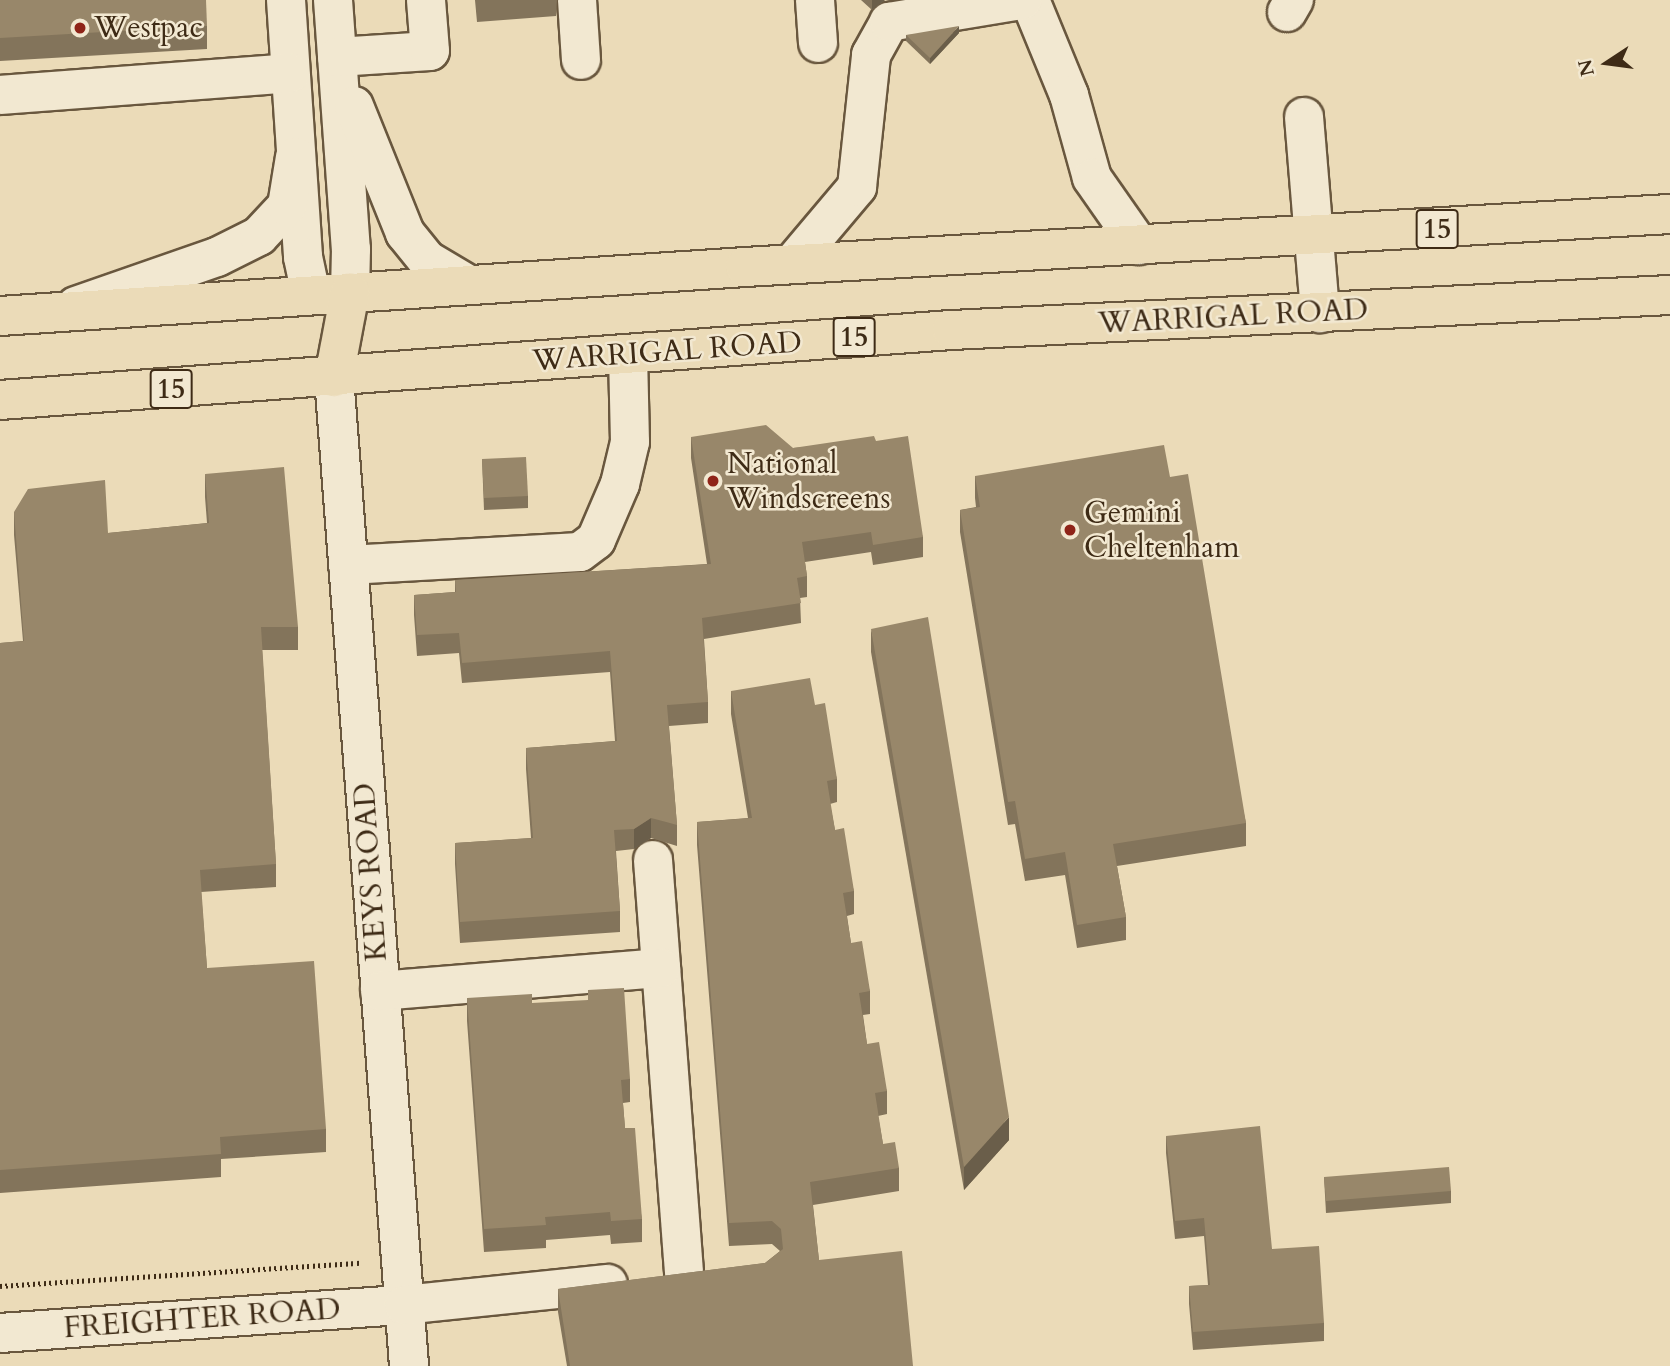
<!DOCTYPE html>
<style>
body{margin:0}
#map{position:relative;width:1670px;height:1366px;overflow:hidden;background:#ebdbb8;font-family:Cardo,serif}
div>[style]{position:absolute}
.path>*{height:4.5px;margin-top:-2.25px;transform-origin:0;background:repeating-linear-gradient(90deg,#3e2b16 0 2px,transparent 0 5.5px)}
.roads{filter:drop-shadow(2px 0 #69573e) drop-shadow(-2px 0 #69573e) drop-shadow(0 2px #69573e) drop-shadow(0 -2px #69573e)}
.minor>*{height:38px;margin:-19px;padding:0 19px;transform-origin:19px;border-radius:19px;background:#f2e8d1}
.highway>*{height:38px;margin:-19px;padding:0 19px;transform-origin:19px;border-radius:19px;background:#ebdbb8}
.wall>*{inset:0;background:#83745b}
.shaded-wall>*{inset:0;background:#6a5e4a}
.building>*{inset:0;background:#98876a}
.dots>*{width:19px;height:19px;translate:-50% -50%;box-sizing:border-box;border:4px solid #f2e8d1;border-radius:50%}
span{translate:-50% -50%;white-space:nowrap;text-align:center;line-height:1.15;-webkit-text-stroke:5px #f2e8d1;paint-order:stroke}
.shield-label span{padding:2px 5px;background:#f2e8d1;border:2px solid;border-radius:5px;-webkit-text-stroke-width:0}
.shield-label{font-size:28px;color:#3e2b16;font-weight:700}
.poi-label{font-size:30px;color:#3e2b16}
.left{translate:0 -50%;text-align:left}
.street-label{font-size:30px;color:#3e2b16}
.north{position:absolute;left:1572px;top:28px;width:70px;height:70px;-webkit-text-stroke:5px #f2e8d1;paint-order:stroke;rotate:257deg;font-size:19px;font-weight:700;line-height:28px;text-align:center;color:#3e2b16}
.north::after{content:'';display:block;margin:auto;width:24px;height:32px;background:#3e2b16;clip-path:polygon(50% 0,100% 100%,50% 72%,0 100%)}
</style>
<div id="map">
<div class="path">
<div style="left:0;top:1286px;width:361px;rotate:-3.7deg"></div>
</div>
<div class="roads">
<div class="minor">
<div style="left:286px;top:0;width:258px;rotate:86.2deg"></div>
<div style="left:303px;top:257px;width:38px;rotate:78deg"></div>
<div style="left:333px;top:0;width:250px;rotate:85.9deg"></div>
<div style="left:351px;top:249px;width:43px;rotate:91.3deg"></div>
<div style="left:577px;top:0;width:60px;rotate:86.2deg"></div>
<div style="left:815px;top:0;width:43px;rotate:86deg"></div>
<div style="left:1030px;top:0;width:103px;rotate:67.7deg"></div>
<div style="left:1069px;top:95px;width:86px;rotate:74.5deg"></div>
<div style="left:1092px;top:178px;width:82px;rotate:55deg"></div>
<div style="left:1287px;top:12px;width:14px;rotate:-60deg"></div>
<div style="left:337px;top:57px;width:93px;rotate:-3.7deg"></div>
<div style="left:430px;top:51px;width:51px;rotate:-94.5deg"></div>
<div style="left:0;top:95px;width:291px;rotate:-4.3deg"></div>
<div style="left:354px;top:106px;width:137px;rotate:68.1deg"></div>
<div style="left:405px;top:233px;width:35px;rotate:51deg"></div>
<div style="left:427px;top:260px;width:49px;rotate:30.8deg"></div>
<div style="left:1304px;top:117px;width:197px;rotate:85.3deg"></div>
<div style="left:792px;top:264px;width:101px;rotate:-49.8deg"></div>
<div style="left:857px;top:187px;width:133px;rotate:-83.9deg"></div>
<div style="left:871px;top:55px;width:38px;rotate:-61deg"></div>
<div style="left:889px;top:22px;width:135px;rotate:-9.4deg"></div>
<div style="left:76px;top:306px;width:149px;rotate:-19.2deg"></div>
<div style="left:217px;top:257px;width:47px;rotate:-26.6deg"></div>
<div style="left:259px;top:236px;width:41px;rotate:-47deg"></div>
<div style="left:287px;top:206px;width:50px;rotate:-80.7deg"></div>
<div style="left:334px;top:377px;width:992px;rotate:85.66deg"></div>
<div style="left:348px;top:565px;width:232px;rotate:-3.2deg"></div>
<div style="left:580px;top:552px;width:20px;rotate:-37deg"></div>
<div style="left:596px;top:540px;width:61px;rotate:-66.8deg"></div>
<div style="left:620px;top:484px;width:43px;rotate:-76.6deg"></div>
<div style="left:630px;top:442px;width:88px;rotate:-91.3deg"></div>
<div style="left:653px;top:860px;width:418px;rotate:85.7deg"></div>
<div style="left:380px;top:991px;width:282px;rotate:-4.7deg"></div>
<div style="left:0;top:1333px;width:405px;rotate:-4deg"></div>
<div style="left:404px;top:1305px;width:205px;rotate:-5.9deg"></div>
</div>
<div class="highway">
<div style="left:0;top:316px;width:747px;rotate:-3.76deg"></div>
<div style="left:745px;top:267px;width:927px;rotate:-3.28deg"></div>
<div style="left:334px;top:377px;width:86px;rotate:-79.3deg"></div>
<div style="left:0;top:400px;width:955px;rotate:-4.21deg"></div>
<div style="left:952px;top:330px;width:719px;rotate:-2.79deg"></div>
</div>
</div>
<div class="wall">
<div style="clip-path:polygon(0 0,207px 26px,207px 49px,0 61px)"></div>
<div style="clip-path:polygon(475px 0,557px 0,556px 16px,477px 22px)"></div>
<div style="clip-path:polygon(861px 0,888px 0,885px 0,872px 10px)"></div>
<div style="clip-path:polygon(959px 33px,930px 64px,906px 41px,906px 35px)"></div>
<div style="clip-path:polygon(691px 437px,793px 448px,876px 441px,923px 537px,923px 557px,873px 565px,871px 552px,805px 562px,807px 576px,807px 597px,800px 598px,801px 623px,704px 639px,708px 702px,708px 723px,669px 726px,677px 825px,677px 846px,651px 838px,634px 849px,616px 851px,620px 911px,620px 932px,460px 943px,455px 864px,455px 843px,531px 838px,526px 769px,526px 748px,615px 741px,610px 672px,462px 683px,459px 653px,417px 656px,414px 615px,414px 595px,455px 592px,455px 580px,707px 564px,691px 458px)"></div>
<div style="clip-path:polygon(482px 459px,528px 496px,528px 508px,484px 510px)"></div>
<div style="clip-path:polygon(205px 474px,298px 627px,298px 650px,262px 650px,276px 864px,276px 887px,201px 892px,207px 968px,326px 1129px,326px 1152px,221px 1159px,221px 1177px,0 1193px,0 643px,23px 641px,14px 535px,14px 512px,108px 533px,207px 523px,205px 497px)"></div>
<div style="clip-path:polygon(975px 476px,1170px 477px,1246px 823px,1246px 846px,1117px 866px,1126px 917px,1126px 940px,1077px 948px,1065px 875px,1025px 881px,1015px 824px,1008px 825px,960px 532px,960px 510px,976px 507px,975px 498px)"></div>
<div style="clip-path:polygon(871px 629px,1009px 1140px,964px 1190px,871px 652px)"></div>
<div style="clip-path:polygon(731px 691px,815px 705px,837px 779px,837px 802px,830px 804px,835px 830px,854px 891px,854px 914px,847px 916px,851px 943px,870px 991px,870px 1014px,863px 1015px,867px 1044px,887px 1091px,887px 1114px,878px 1116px,883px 1144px,899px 1168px,899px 1191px,813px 1205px,819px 1260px,913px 1366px,567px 1366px,558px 1312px,558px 1289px,765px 1263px,780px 1251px,772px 1244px,729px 1246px,697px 845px,697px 822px,748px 818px,731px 714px)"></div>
<div style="clip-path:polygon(467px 998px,532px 1003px,630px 1079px,630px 1102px,623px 1103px,625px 1128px,642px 1219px,642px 1242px,611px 1244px,610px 1235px,546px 1240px,546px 1248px,484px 1252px,467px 1021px)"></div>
<div style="clip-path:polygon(1166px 1136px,1272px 1249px,1324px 1323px,1324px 1341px,1193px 1350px,1189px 1304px,1189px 1286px,1208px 1285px,1204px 1236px,1175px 1239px,1166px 1153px)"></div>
<div style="clip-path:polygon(1324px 1177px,1451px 1191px,1451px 1203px,1326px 1213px)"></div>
</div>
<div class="shaded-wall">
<div style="clip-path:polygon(872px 0,885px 0,872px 10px)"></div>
<div style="clip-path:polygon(959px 26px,959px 33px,930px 64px,930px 58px)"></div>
<div style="clip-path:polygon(651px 818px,651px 838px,634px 849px,634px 829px)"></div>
<div style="clip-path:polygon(1009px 1117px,1009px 1140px,964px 1190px,964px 1167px)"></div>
</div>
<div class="building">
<div style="clip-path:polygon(0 0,206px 0,207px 26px,0 38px)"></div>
<div style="clip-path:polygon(959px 26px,930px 58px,906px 35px)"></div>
<div style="clip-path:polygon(766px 425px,793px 448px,874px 436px,876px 441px,908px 436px,923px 537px,873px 545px,871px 532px,802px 542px,807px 576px,797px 578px,801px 603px,702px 618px,708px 702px,667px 705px,677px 825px,651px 818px,634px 829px,614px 830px,620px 911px,460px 922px,455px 843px,533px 838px,526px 748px,617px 741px,610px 651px,462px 663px,459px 633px,417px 635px,414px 595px,456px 592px,455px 580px,711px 564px,691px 437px)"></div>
<div style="clip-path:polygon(1164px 445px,1170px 477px,1188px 474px,1246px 823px,1113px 844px,1126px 917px,1077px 925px,1065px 852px,1025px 859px,1015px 801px,1008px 802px,960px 510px,980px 507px,975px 476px)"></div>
<div style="clip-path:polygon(526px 457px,528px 496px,484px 498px,482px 459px)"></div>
<div style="clip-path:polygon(284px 467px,298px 627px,261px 627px,276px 864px,200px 870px,207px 968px,314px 961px,326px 1129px,220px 1137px,221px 1154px,0 1170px,0 643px,24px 641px,14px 512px,28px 489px,105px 480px,108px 533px,209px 523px,205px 474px)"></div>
<div style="clip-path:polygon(928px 617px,1009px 1117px,964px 1167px,871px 629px)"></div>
<div style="clip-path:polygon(810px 678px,815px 705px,825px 703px,837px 779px,827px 781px,835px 830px,844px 828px,854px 891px,843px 893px,851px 943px,862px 941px,870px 991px,859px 993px,867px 1044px,879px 1042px,887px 1091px,875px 1093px,883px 1144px,895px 1142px,899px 1168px,810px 1182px,819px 1260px,902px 1251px,913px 1366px,570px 1366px,558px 1289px,765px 1263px,783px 1249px,781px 1229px,772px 1221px,729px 1223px,697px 822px,752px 818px,731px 691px)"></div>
<div style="clip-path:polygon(624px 988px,630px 1079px,621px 1080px,625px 1128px,635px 1128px,642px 1219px,611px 1221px,610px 1212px,545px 1217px,546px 1225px,484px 1229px,467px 998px,532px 994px,532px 1003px,588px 1000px,588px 990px)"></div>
<div style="clip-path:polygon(1260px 1126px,1272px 1249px,1319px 1246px,1324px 1323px,1193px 1332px,1189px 1286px,1210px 1285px,1204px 1218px,1175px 1221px,1166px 1136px)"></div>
<div style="clip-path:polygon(1449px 1167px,1451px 1191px,1326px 1201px,1324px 1177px)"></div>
</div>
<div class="dots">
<div style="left:80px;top:28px;background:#8f2418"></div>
<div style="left:713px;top:481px;background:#8f2418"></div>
<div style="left:1070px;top:530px;background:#8f2418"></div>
</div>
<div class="shield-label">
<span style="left:1437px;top:229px">15</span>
<span style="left:854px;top:337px">15</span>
<span style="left:171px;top:389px">15</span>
</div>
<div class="poi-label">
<span class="left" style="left:94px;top:28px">Westpac</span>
<span class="left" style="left:727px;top:481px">National<br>Windscreens</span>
<span class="left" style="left:1084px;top:530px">Gemini<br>Cheltenham</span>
</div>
<div class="street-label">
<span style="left:1233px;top:317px;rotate:-3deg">WARRIGAL ROAD</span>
<span style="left:667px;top:352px;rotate:-4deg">WARRIGAL ROAD</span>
<span style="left:371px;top:872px;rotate:-94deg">KEYS ROAD</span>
<span style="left:202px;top:1319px;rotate:-4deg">FREIGHTER ROAD</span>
</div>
<div class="north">N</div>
</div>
